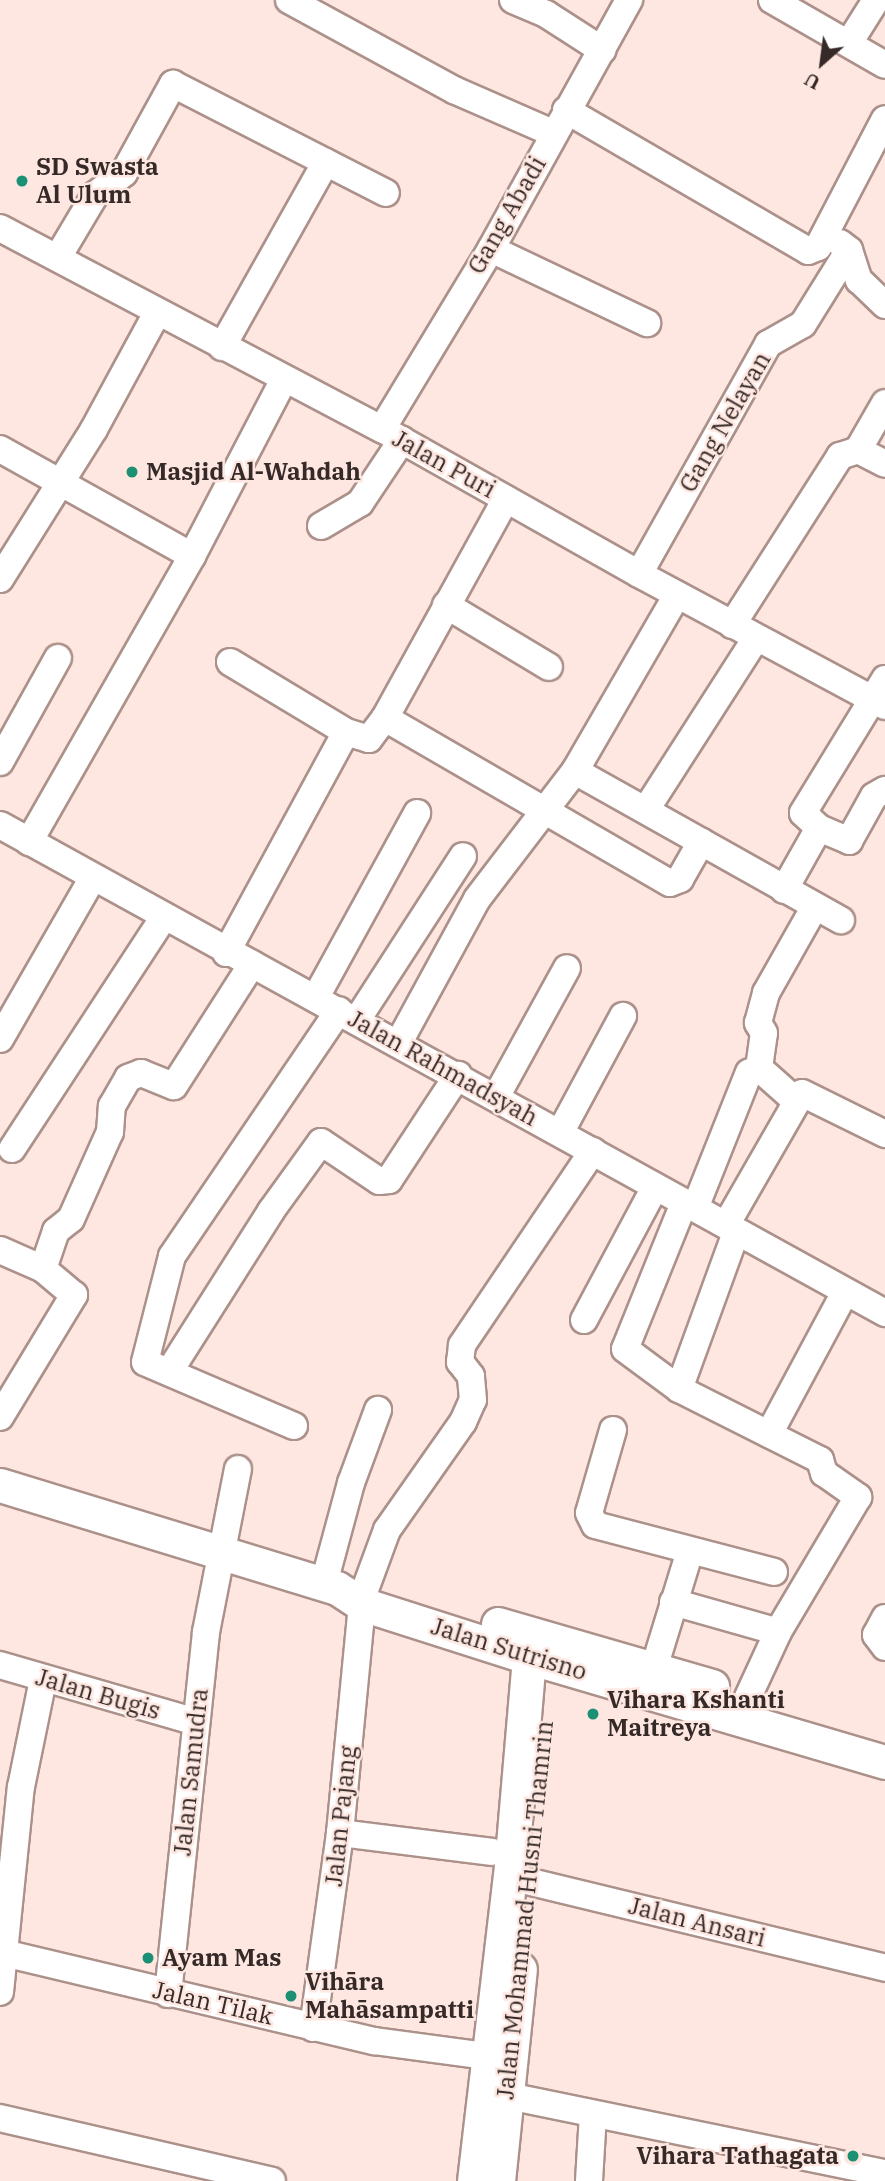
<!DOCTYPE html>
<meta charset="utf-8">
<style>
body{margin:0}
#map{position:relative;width:885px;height:2181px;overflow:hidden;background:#fee7e1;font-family:"IBM Plex Serif",serif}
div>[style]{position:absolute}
.roads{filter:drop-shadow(2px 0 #ac918a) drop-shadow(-2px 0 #ac918a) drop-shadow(0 2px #ac918a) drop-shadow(0 -2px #ac918a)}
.minor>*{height:26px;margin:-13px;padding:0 13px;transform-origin:13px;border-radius:13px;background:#fff}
.major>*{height:33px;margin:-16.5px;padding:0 16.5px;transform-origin:16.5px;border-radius:16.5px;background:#fff}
.dots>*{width:19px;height:19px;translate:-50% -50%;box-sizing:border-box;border:4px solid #fee7e1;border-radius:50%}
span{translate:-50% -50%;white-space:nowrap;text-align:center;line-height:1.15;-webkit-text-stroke:5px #fee7e1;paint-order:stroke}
.poi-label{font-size:24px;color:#352a28;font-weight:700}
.left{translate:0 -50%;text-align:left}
.right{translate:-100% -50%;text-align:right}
.street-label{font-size:24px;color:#352a28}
.north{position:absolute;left:787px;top:28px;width:70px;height:70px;-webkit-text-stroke:5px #fee7e1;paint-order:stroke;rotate:208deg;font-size:19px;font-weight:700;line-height:28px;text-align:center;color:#352a28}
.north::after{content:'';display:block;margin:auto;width:24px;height:32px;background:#352a28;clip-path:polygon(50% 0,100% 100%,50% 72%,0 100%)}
</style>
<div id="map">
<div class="roads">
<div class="minor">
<div style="left:289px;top:0;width:188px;rotate:28.6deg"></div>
<div style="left:454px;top:90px;width:108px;rotate:23.5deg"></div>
<div style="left:513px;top:0;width:36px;rotate:23deg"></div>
<div style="left:546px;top:14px;width:67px;rotate:32.7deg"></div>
<div style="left:772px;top:0;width:130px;rotate:29.9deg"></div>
<div style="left:849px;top:43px;width:51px;rotate:-57.9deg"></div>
<div style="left:566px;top:110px;width:280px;rotate:30.2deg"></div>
<div style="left:808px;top:251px;width:11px;rotate:-22deg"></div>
<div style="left:818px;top:247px;width:144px;rotate:-62.4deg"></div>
<div style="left:0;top:228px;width:432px;rotate:27.8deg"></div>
<div style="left:382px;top:429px;width:295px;rotate:29.4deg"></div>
<div style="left:639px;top:574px;width:279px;rotate:28.2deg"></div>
<div style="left:840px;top:243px;width:11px;rotate:38deg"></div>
<div style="left:849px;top:250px;width:32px;rotate:72deg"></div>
<div style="left:859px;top:280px;width:36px;rotate:44deg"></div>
<div style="left:491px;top:249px;width:173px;rotate:25.4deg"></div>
<div style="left:58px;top:257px;width:72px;rotate:-59.2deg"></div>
<div style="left:95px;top:195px;width:36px;rotate:-37deg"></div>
<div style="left:124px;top:173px;width:102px;rotate:-61.2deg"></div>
<div style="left:173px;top:84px;width:239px;rotate:27.1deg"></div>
<div style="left:222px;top:347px;width:212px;rotate:-60.7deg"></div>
<div style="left:382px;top:429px;width:210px;rotate:-58.8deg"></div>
<div style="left:491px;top:249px;width:285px;rotate:-61deg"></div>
<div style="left:0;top:449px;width:220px;rotate:29.1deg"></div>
<div style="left:858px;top:450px;width:54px;rotate:-60.1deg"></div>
<div style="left:321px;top:526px;width:45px;rotate:-30.5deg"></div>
<div style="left:360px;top:503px;width:76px;rotate:-56.3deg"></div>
<div style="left:639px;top:574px;width:264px;rotate:-60.7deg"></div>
<div style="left:768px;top:344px;width:40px;rotate:-29.7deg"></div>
<div style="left:803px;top:324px;width:87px;rotate:-58.1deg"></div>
<div style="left:0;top:579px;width:177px;rotate:-57.9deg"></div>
<div style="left:94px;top:429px;width:132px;rotate:-61.5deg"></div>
<div style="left:677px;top:595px;width:203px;rotate:120.1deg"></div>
<div style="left:575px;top:771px;width:305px;rotate:29.3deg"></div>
<div style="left:446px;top:605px;width:120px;rotate:31deg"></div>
<div style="left:732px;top:625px;width:201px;rotate:-57.4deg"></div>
<div style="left:840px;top:456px;width:19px;rotate:-18deg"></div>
<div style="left:858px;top:450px;width:30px;rotate:27deg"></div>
<div style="left:230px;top:662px;width:135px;rotate:31.1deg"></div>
<div style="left:346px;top:732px;width:24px;rotate:17deg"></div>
<div style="left:369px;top:739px;width:26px;rotate:-53deg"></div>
<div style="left:385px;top:718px;width:250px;rotate:-61.1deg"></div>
<div style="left:885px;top:679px;width:157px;rotate:121.5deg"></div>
<div style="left:803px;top:813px;width:22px;rotate:43deg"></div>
<div style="left:819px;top:828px;width:33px;rotate:23deg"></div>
<div style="left:849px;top:841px;width:51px;rotate:-60.9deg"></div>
<div style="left:874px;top:796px;width:13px;rotate:-29deg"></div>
<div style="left:385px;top:718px;width:329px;rotate:30.1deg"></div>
<div style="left:670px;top:883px;width:11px;rotate:-22deg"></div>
<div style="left:680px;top:879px;width:43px;rotate:-60.4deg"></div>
<div style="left:0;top:762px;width:119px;rotate:-60.9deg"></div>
<div style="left:647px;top:808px;width:202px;rotate:-57.3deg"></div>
<div style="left:0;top:825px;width:1011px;rotate:28.87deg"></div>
<div style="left:29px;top:842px;width:329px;rotate:-60.3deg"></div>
<div style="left:192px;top:556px;width:199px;rotate:-62.5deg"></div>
<div style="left:784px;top:890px;width:71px;rotate:-60.6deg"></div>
<div style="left:226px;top:953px;width:251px;rotate:-61.5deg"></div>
<div style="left:316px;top:997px;width:210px;rotate:-61.2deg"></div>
<div style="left:357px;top:1020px;width:195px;rotate:-57.1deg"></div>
<div style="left:0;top:1039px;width:185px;rotate:-60.1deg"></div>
<div style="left:398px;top:1044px;width:165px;rotate:-61.4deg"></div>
<div style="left:477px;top:899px;width:161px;rotate:-52.6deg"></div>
<div style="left:496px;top:1097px;width:147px;rotate:-61.2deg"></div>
<div style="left:796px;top:1101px;width:50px;rotate:-138.3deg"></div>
<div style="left:759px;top:1068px;width:35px;rotate:-82deg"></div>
<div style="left:764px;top:1033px;width:12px;rotate:-121deg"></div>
<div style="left:758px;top:1023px;width:31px;rotate:-75deg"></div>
<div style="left:766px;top:993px;width:98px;rotate:-60.5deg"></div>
<div style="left:560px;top:1133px;width:133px;rotate:-61.7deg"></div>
<div style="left:12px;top:1149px;width:276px;rotate:-56.8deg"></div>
<div style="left:684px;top:1203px;width:157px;rotate:112deg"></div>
<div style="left:625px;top:1349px;width:67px;rotate:36.5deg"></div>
<div style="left:679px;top:1389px;width:158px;rotate:26.7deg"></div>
<div style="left:820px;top:1460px;width:14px;rotate:73deg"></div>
<div style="left:824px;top:1473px;width:42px;rotate:35.2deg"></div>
<div style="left:858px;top:1497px;width:157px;rotate:120.7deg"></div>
<div style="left:778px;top:1632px;width:72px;rotate:114.8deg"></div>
<div style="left:695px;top:1208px;width:146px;rotate:-68.3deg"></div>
<div style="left:726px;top:1225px;width:152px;rotate:-60.1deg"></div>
<div style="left:802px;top:1093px;width:93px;rotate:26.3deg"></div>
<div style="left:0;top:1250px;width:47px;rotate:23.8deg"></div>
<div style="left:43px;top:1269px;width:40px;rotate:-71.1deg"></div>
<div style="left:56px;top:1231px;width:19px;rotate:-39deg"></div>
<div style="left:71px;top:1219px;width:95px;rotate:-65.9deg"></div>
<div style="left:110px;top:1132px;width:26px;rotate:-86deg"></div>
<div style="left:112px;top:1106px;width:32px;rotate:-60deg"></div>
<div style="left:128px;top:1078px;width:14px;rotate:-21deg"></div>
<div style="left:141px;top:1073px;width:35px;rotate:22deg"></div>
<div style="left:174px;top:1086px;width:145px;rotate:-57.4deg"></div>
<div style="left:584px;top:1320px;width:151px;rotate:-61.9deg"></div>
<div style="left:169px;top:1372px;width:191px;rotate:-57.6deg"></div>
<div style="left:271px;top:1211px;width:85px;rotate:-54.1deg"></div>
<div style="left:321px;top:1142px;width:70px;rotate:33.9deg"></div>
<div style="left:379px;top:1181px;width:10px;rotate:-6deg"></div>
<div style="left:389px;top:1180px;width:126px;rotate:-56.7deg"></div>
<div style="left:679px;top:1389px;width:167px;rotate:-70deg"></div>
<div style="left:0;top:1417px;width:143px;rotate:-58.8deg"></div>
<div style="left:74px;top:1295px;width:40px;rotate:-140deg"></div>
<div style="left:294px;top:1426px;width:162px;rotate:-156.8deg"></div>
<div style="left:145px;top:1362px;width:109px;rotate:-75.7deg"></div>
<div style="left:172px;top:1256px;width:297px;rotate:-55.8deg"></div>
<div style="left:613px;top:1430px;width:86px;rotate:106.1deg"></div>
<div style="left:589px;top:1513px;width:13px;rotate:63deg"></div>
<div style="left:595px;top:1525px;width:185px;rotate:14.7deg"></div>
<div style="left:769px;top:1434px;width:161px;rotate:-61.8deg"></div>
<div style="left:324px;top:1583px;width:104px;rotate:-74.9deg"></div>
<div style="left:351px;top:1483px;width:78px;rotate:-69.7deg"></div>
<div style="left:366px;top:1587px;width:61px;rotate:-69.8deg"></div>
<div style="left:387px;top:1530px;width:132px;rotate:-54.9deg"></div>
<div style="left:463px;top:1422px;width:24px;rotate:-66deg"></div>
<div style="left:473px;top:1400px;width:24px;rotate:-95deg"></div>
<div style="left:471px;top:1376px;width:18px;rotate:-128deg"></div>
<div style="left:460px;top:1362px;width:17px;rotate:-83deg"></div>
<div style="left:462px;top:1345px;width:234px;rotate:-56deg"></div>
<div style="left:673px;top:1602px;width:109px;rotate:15.9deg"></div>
<div style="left:885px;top:1618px;width:19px;rotate:118deg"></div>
<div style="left:876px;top:1635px;width:15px;rotate:53deg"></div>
<div style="left:0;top:1665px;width:204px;rotate:16.2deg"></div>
<div style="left:654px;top:1668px;width:122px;rotate:-72.9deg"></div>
<div style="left:340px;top:1833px;width:153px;rotate:7.1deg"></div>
<div style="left:510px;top:1877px;width:386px;rotate:13.6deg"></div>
<div style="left:0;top:1952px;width:385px;rotate:13.4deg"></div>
<div style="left:375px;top:2041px;width:134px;rotate:7.7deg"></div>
<div style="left:0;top:1992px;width:206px;rotate:-84.2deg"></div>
<div style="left:21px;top:1787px;width:109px;rotate:-78.4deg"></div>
<div style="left:168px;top:1994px;width:364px;rotate:-84deg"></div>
<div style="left:206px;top:1632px;width:166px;rotate:-78.9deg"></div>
<div style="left:313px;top:2028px;width:197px;rotate:-82.1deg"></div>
<div style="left:340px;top:1833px;width:230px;rotate:-84.5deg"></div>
<div style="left:489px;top:2092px;width:404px;rotate:11.6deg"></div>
<div style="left:0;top:2118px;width:279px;rotate:13deg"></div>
<div style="left:589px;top:2181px;width:67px;rotate:-86.6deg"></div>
</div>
<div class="major">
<div style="left:0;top:1485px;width:352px;rotate:17deg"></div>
<div style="left:337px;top:1588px;width:30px;rotate:33deg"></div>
<div style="left:362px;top:1604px;width:174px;rotate:17.7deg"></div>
<div style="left:528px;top:1657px;width:372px;rotate:16.4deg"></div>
<div style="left:498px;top:1624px;width:223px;rotate:16.2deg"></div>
<div style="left:474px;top:2181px;width:327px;rotate:-83.3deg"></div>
<div style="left:512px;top:1856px;width:221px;rotate:-85.1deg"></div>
<div style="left:498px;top:2181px;width:213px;rotate:-84.1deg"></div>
</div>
</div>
<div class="dots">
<div style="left:22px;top:181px;background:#1b9074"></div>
<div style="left:132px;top:472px;background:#1b9074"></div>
<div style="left:593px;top:1714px;background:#1b9074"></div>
<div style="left:148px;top:1958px;background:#1b9074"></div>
<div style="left:291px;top:1996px;background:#1b9074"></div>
<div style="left:853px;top:2156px;background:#1b9074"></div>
</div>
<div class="poi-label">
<span class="left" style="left:36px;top:181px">SD Swasta<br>Al Ulum</span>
<span class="left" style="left:146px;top:472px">Masjid Al-Wahdah</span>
<span class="left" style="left:607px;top:1714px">Vihara Kshanti<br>Maitreya</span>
<span class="left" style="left:162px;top:1958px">Ayam Mas</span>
<span class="left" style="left:305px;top:1996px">Vihāra<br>Mahāsampatti</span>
<span class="right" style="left:839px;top:2156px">Vihara Tathagata</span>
</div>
<div class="street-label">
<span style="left:507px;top:215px;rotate:-60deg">Gang Abadi</span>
<span style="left:725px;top:422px;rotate:-60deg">Gang Nelayan</span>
<span style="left:444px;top:464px;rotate:29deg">Jalan Puri</span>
<span style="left:443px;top:1068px;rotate:29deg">Jalan Rahmadsyah</span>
<span style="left:509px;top:1649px;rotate:17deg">Jalan Sutrisno</span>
<span style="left:98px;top:1694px;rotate:16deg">Jalan Bugis</span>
<span style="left:191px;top:1772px;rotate:-84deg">Jalan Samudra</span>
<span style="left:341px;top:1816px;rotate:-84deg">Jalan Pajang</span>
<span style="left:525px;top:1910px;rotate:-84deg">Jalan Mohammad Husni Thamrin</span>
<span style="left:697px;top:1922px;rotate:14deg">Jalan Ansari</span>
<span style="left:213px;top:2003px;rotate:13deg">Jalan Tilak</span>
</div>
<div class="north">U</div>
</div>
